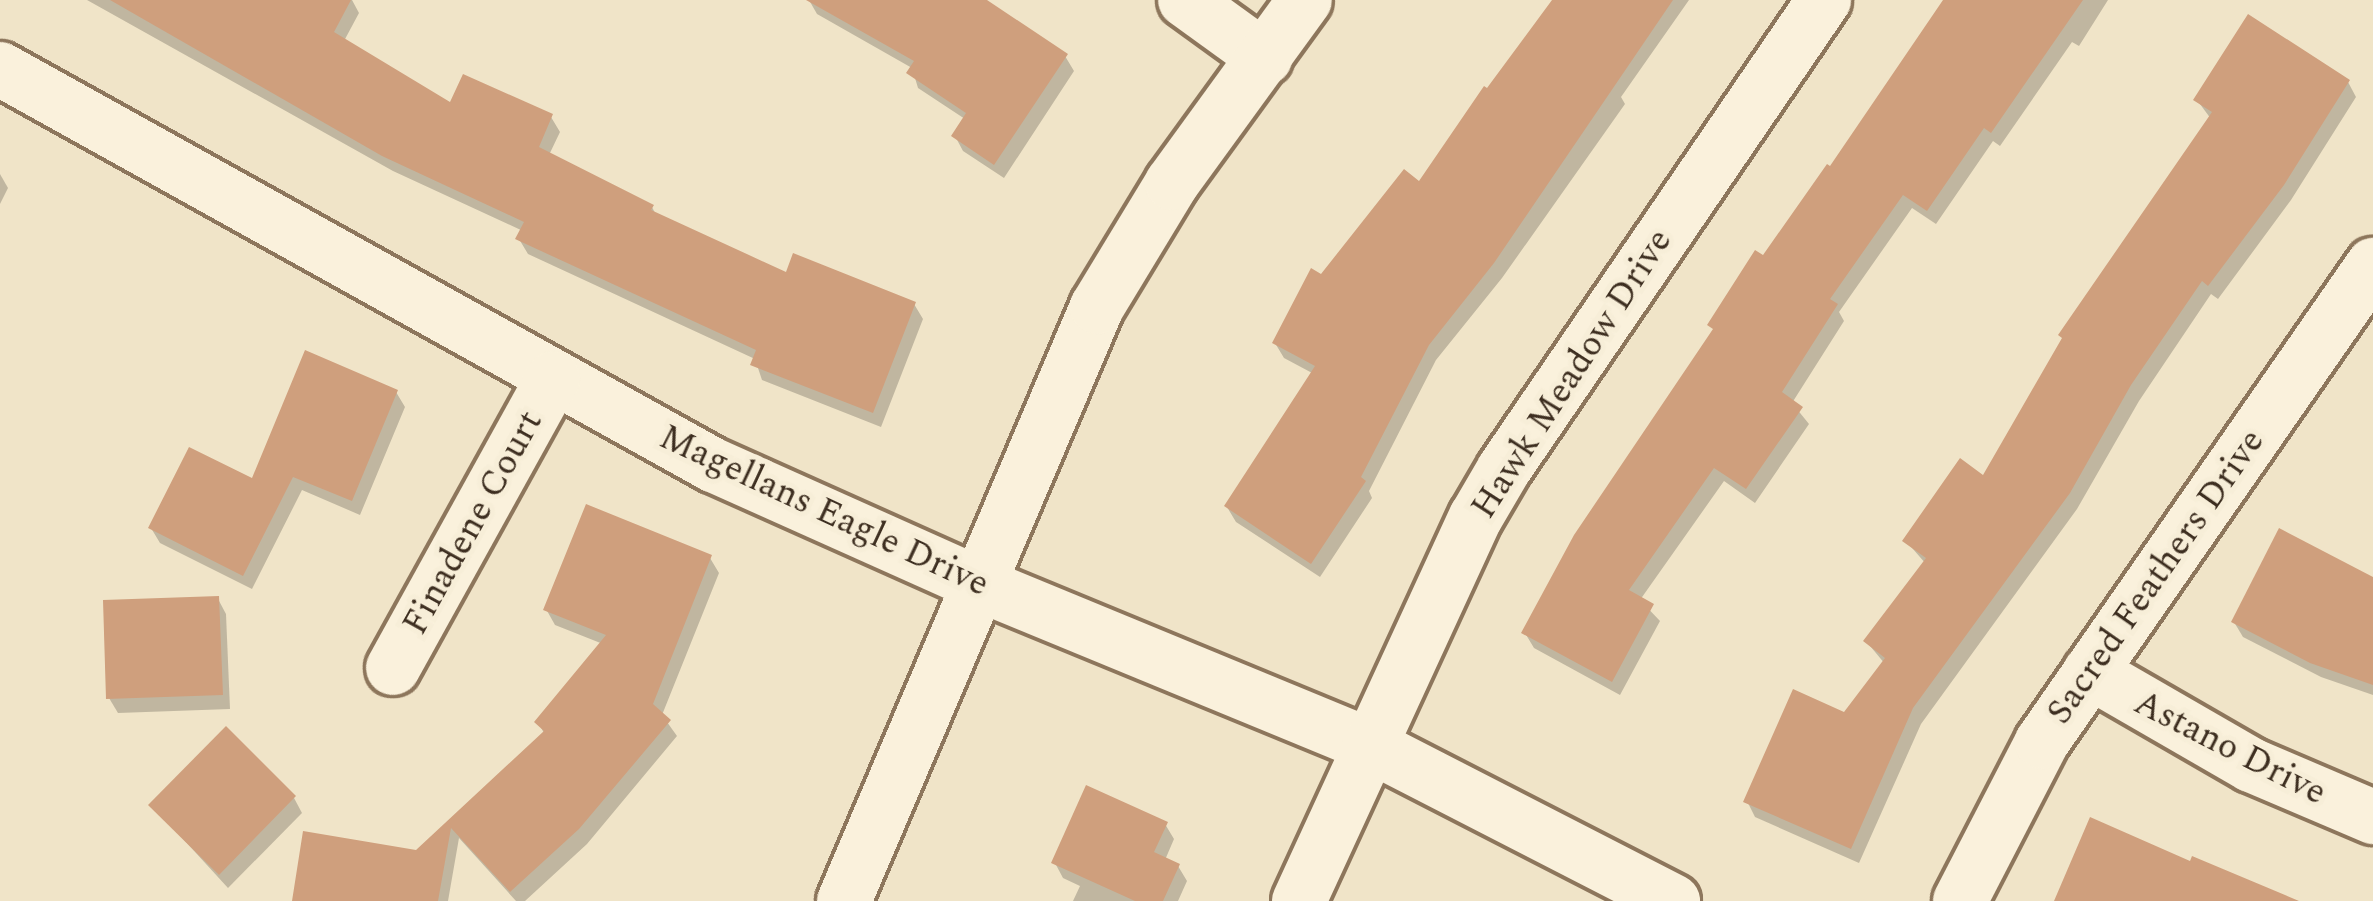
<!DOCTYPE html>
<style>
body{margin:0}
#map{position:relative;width:2373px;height:901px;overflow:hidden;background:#f0e4c8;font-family:Spectral,serif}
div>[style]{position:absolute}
.shadow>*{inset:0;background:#0003}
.building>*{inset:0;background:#cf9f7d}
.roads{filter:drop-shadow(3px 0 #8d765c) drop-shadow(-3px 0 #8d765c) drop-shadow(0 3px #8d765c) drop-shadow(0 -3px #8d765c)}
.minor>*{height:54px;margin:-27px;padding:0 27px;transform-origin:27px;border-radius:27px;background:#faf1dc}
span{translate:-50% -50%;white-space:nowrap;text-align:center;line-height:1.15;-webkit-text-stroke:10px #f7eed8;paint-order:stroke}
.street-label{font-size:36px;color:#3d2e20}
</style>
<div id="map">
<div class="shadow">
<div style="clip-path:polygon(87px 0,352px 0,359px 13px,344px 41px,452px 106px,551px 117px,560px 132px,549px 155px,652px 207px,656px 215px,787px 276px,914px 304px,923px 319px,881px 427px,762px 380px,755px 359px,528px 254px,519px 239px,523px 231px,393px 171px)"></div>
<div style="clip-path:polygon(809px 0,981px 0,1065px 56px,1074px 71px,1004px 178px,963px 151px,955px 136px,965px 119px,918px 88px,912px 68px,817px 14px)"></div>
<div style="clip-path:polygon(1558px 0,1689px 0,1621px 97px,1625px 104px,1502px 278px,1436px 360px,1369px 491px,1372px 498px,1320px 577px,1236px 522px,1227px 507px,1314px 374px,1284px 358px,1275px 343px,1322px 278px,1419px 185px)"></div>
<div style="clip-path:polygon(1947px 0,2108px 0,2079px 46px,2072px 42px,2000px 146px,1993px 141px,1936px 224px,1912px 208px,1839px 312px,1844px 321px,1792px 403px,1809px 424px,1755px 503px,1724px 481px,1640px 600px,1660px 621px,1620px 695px,1534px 648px,1525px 633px,1715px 332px,1711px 325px,1831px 171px)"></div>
<div style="clip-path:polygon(2348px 82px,2356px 97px,2291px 200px,2218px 299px,2211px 294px,2139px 401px,2077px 509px,1921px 724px,1859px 863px,1755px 817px,1747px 801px,1845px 716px,1885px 664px,1866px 641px,1926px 564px,1906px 541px,1984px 479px,2211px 119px,2197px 100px)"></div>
<div style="clip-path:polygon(0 174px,8px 188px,0 204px)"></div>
<div style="clip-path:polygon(396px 392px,405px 407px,360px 515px,302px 490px,252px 589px,160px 543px,151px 528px,253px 483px)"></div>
<div style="clip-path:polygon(710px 558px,719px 573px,662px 715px,677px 736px,587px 844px,525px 901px,516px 901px,459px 838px,448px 901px,295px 901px,417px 853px,545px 735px,538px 722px,603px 644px,555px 625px,546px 609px)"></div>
<div style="clip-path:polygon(218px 599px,226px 614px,230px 709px,118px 713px,109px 698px)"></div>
<div style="clip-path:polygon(2373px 606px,2373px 695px,2321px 677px,2243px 637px,2234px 622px)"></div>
<div style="clip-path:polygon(294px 798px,302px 813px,228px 888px,152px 805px)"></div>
<div style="clip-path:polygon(1165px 824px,1174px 839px,1165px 860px,1178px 866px,1187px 881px,1178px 901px,1073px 901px,1080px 886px,1063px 878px,1055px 863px)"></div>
</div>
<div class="building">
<div style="clip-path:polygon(110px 0,351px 0,334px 32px,450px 102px,463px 74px,553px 114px,539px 147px,654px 205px,651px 210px,786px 272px,793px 253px,916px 302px,873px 413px,750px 365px,756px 350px,515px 239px,524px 222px,382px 156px)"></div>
<div style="clip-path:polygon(806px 0,987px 0,1068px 54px,994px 165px,951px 136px,966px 113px,906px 73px,914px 61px)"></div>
<div style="clip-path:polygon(1552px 0,1673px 0,1494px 263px,1429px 345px,1361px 477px,1366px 481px,1311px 564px,1224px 506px,1315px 366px,1272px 343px,1311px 268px,1321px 274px,1404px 169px,1419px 181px,1484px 86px,1487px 88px)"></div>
<div style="clip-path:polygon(1943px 0,2083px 0,1991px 133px,1984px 128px,1927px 211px,1903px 195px,1830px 299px,1838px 304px,1782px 392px,1803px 407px,1746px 489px,1714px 468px,1629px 590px,1654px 604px,1612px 682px,1521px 633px,1574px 535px,1713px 329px,1707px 325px,1755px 250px,1763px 255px,1827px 164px,1830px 166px)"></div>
<div style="clip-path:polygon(2248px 14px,2350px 80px,2284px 185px,2208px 286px,2202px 281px,2131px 385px,2070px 493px,1913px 708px,1851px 849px,1743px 802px,1793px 689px,1844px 712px,1885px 658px,1863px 641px,1926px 558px,1902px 541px,1960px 458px,1983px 475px,2062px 338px,2058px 335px,2212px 112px,2193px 100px)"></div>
<div style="clip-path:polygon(305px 350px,398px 390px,352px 501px,293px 477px,243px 576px,148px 528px,189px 447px,252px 478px)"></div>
<div style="clip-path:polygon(586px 504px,712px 555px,653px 704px,671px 720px,579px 829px,510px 892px,451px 828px,438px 901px,292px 901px,303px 831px,416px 850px,544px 731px,534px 722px,606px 635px,543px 610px)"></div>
<div style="clip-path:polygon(2279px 528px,2373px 577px,2373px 685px,2310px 663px,2231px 622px)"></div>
<div style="clip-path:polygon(219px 596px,223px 695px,106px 699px,103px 600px)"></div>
<div style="clip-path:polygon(226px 726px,296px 796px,219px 875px,148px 805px)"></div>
<div style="clip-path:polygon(1086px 785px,1168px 822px,1154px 852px,1180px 864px,1163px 901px,1135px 901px,1051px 863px)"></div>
<div style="clip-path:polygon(2090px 817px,2190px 861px,2192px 856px,2299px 901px,2054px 901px)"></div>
</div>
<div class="roads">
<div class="minor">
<div style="left:1185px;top:0;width:99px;rotate:35.9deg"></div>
<div style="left:0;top:69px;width:816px;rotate:29.05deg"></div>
<div style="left:713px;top:465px;width:294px;rotate:24.1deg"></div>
<div style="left:981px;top:585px;width:420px;rotate:22.4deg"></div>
<div style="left:1369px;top:745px;width:342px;rotate:27.2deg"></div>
<div style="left:393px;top:668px;width:331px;rotate:-61.1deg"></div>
<div style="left:2090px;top:672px;width:186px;rotate:30deg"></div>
<div style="left:2251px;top:765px;width:133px;rotate:23.1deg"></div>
<div style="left:844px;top:901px;width:646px;rotate:-66.93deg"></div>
<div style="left:1097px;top:307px;width:145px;rotate:-58.8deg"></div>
<div style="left:1172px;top:183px;width:226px;rotate:-54deg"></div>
<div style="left:1299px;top:901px;width:423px;rotate:-65.3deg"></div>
<div style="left:1476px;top:517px;width:56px;rotate:-59.7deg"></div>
<div style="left:1504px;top:469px;width:568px;rotate:-55.69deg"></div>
<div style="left:1960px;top:901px;width:179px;rotate:-62.7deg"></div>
<div style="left:2042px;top:742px;width:581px;rotate:-55.24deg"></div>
</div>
</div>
<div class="street-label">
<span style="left:1572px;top:374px;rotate:-57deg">Hawk Meadow Drive</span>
<span style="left:824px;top:511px;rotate:25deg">Magellans Eagle Drive</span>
<span style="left:473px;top:523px;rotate:-61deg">Finadene Court</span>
<span style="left:2156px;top:577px;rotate:-55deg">Sacred Feathers Drive</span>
<span style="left:2230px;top:748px;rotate:27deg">Astano Drive</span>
</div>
</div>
